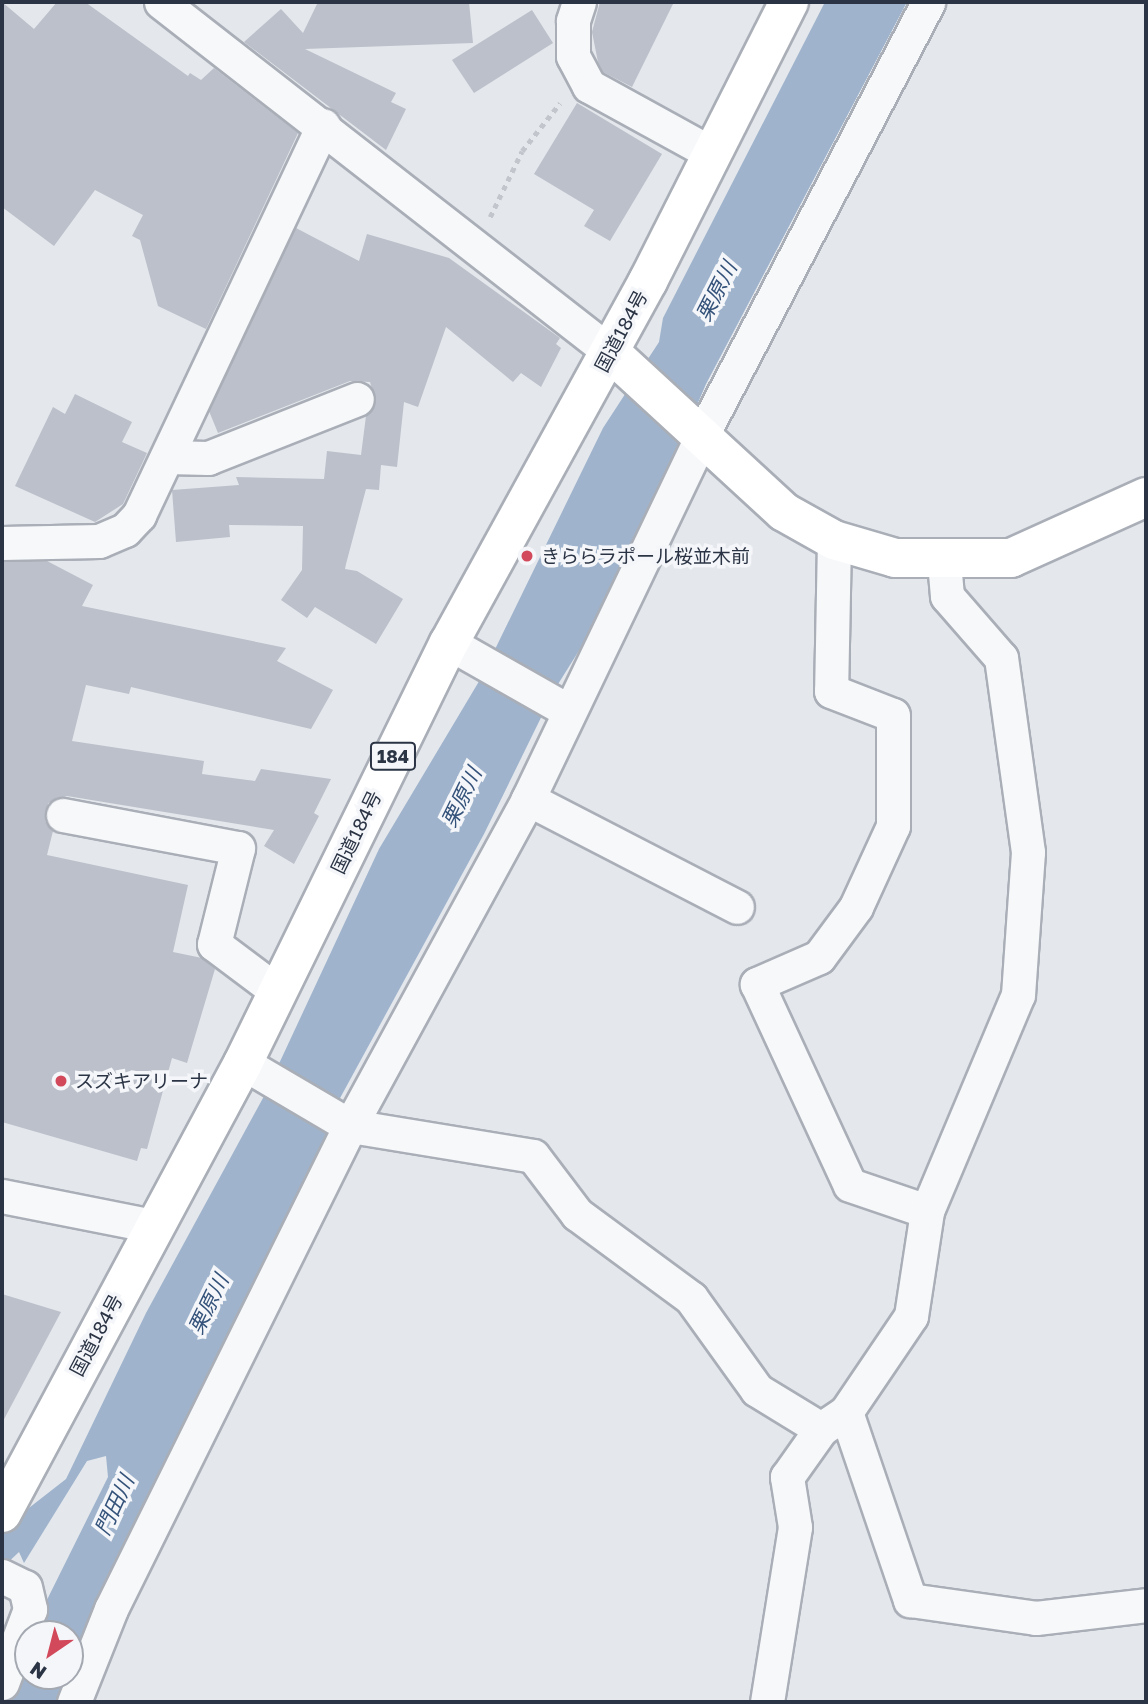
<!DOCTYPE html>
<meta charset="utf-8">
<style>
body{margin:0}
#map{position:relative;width:1148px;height:1704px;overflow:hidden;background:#e4e7ec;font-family:"Golos Text","Noto Sans JP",sans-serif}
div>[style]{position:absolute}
.water>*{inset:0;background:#9fb4cc}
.building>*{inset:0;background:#bbc0ca}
.path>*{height:4.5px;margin-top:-2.25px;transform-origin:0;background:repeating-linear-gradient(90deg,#c2c5cb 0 5px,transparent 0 10px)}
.roads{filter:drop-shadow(2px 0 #a9aeb7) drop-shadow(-2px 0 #a9aeb7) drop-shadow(0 2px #a9aeb7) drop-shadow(0 -2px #a9aeb7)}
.street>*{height:33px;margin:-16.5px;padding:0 16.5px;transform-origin:16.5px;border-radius:16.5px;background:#f7f8fa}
.secondary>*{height:38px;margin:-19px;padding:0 19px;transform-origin:19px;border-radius:19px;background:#fff}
.highway>*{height:38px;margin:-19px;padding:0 19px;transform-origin:19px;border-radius:19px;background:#fff}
.dots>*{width:19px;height:19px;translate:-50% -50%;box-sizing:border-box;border:4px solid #f4f6f9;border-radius:50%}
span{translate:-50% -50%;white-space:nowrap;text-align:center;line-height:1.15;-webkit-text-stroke:7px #f4f6f9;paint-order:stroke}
.shield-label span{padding:2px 5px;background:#f4f6f9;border:2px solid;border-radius:5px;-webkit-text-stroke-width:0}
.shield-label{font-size:18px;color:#2b3445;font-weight:700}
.street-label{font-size:19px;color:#2b3445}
.poi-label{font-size:19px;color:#2b3445}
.left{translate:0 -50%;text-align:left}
.water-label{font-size:21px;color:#34527a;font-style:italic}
.frame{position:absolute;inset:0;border:4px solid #2b3445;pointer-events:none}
.north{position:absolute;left:14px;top:1620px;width:70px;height:70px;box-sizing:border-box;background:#f4f6f9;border:2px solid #a4a8b1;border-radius:50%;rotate:215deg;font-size:19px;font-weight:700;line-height:28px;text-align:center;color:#2b3445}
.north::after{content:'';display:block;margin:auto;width:24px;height:32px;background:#d1495b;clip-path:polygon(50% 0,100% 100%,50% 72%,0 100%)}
</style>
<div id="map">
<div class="water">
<div style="clip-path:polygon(825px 2px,907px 2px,706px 384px,667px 476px,590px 633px,555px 689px,484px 834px,339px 1100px,330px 1134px,64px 1702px,4px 1702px,28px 1638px,28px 1676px,70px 1676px,70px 1634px,30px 1634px,108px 1477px,106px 1456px,87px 1461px,24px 1563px,19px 1552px,2px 1568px,2px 1529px,66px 1479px,146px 1313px,263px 1098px,379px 849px,481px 678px,603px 428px,659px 342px,663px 318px)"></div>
</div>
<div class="building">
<div style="clip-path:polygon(2px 2px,34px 29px,57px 2px,85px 2px,188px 76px,190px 73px,201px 80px,214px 68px,298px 133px,206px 329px,158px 306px,140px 240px,132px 236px,143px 215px,95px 190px,54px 246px,2px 207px)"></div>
<div style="clip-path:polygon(318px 2px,469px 2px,473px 43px,305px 49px,396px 93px,391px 102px,406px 109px,386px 150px,244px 42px,281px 9px,303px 33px)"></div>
<div style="clip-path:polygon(600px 2px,674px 2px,632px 87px,603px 72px,598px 62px,592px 32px)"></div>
<div style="clip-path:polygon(532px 10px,553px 43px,474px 93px,452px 60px)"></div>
<div style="clip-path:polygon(577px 103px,662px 154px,610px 241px,584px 226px,594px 210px,534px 174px)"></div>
<div style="clip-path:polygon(296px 228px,359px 261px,367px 234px,449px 258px,560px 338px,556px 344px,561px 348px,541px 387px,521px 373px,513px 382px,446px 327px,418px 407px,404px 402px,397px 467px,381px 465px,379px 490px,366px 489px,346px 564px,345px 569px,357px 571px,403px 599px,376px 644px,315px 607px,307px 618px,281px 600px,302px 570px,303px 526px,229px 525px,230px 537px,176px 542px,172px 490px,239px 485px,236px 477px,324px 479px,327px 451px,361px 455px,366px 416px,376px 401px,370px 382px,350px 381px,218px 433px,209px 411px)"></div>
<div style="clip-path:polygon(75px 394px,132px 422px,122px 442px,147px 453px,123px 504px,95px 522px,15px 486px,53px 407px,65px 414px)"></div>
<div style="clip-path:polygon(47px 561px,93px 585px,82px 606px,286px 648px,277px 661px,333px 690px,311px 729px,131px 687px,129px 694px,86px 685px,72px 741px,204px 761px,202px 774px,255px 781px,261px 769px,331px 779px,314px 813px,319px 816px,294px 864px,264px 846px,274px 830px,67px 796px,48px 803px,45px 821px,53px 831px,47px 855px,188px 885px,173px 952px,202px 958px,215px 969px,187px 1063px,172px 1058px,147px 1149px,141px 1148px,137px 1161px,2px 1122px,2px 562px)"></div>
<div style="clip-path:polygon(2px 1294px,61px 1312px,2px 1423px)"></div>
</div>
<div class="path">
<div style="left:490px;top:217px;width:73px;rotate:-64.1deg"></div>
<div style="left:522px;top:151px;width:61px;rotate:-51.6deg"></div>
</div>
<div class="roads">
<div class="street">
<div style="left:161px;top:2px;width:569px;rotate:37.94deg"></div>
<div style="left:579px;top:2px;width:20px;rotate:108deg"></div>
<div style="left:573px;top:21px;width:35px;rotate:90deg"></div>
<div style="left:573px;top:56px;width:34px;rotate:62deg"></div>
<div style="left:589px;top:86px;width:139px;rotate:28.8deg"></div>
<div style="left:167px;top:457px;width:41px;rotate:1.4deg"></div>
<div style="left:208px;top:458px;width:160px;rotate:-21.6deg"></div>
<div style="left:834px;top:540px;width:151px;rotate:91.1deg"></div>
<div style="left:831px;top:691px;width:66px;rotate:21.2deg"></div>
<div style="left:893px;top:715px;width:111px;rotate:90deg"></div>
<div style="left:893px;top:826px;width:89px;rotate:114.6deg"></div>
<div style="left:856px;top:907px;width:62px;rotate:126.5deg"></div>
<div style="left:819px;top:957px;width:68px;rotate:156.5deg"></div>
<div style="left:757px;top:984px;width:221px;rotate:65.2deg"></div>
<div style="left:850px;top:1185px;width:81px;rotate:18.7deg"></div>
<div style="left:2px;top:543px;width:97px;rotate:-1.2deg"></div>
<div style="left:99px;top:541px;width:28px;rotate:-23deg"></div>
<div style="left:125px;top:530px;width:21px;rotate:-47deg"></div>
<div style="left:139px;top:515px;width:431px;rotate:-64.7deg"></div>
<div style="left:449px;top:643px;width:136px;rotate:29.6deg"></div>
<div style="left:528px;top:799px;width:235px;rotate:27.3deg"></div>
<div style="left:63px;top:815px;width:178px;rotate:10.7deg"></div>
<div style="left:238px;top:848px;width:99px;rotate:104deg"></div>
<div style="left:214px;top:944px;width:80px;rotate:36.9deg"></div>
<div style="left:243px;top:1063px;width:124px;rotate:30.5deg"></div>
<div style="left:350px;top:1126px;width:185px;rotate:9.3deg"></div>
<div style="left:533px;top:1156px;width:73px;rotate:52.8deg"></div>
<div style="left:577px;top:1214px;width:142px;rotate:36.4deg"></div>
<div style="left:691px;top:1298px;width:113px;rotate:54.3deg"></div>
<div style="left:757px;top:1390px;width:75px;rotate:31.4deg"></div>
<div style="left:2px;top:1196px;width:155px;rotate:11.2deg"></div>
<div style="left:846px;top:1412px;width:199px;rotate:71.2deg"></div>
<div style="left:910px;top:1600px;width:127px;rotate:8.1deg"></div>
<div style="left:1036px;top:1618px;width:111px;rotate:-6.7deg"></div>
<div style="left:2px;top:1576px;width:25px;rotate:26deg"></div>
<div style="left:25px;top:1587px;width:23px;rotate:77deg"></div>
<div style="left:30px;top:1609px;width:79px;rotate:110.7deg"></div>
<div style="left:74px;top:1702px;width:100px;rotate:-68.3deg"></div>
<div style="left:111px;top:1609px;width:539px;rotate:-63.67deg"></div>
<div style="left:350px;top:1126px;width:372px;rotate:-61.4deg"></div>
<div style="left:528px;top:799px;width:406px;rotate:-64.4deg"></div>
<div style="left:703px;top:433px;width:486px;rotate:-62.4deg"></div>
<div style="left:767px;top:1702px;width:177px;rotate:-80.9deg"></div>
<div style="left:795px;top:1527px;width:51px;rotate:-99.1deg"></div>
<div style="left:787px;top:1477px;width:59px;rotate:-54.7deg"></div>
<div style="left:821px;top:1429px;width:30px;rotate:-34deg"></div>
<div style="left:846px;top:1412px;width:116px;rotate:-55.9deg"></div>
<div style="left:911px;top:1316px;width:106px;rotate:-81.3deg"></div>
<div style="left:927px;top:1211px;width:234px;rotate:-67.2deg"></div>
<div style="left:1018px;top:995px;width:143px;rotate:-86deg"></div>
<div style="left:1028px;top:852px;width:196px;rotate:-97.9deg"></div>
<div style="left:1001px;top:658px;width:82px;rotate:-131.1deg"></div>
<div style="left:947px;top:596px;width:35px;rotate:-95deg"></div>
</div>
<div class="secondary">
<div style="left:610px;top:352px;width:236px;rotate:42.6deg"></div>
<div style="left:784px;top:512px;width:57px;rotate:29.2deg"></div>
<div style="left:834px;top:540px;width:64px;rotate:16.4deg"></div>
<div style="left:895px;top:558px;width:116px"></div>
<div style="left:1011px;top:558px;width:148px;rotate:-24.3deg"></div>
</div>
<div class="highway">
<div style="left:2px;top:1513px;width:510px;rotate:-61.83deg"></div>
<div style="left:243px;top:1063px;width:468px;rotate:-63.9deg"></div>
<div style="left:449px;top:643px;width:413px;rotate:-61.2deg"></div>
<div style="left:648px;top:281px;width:313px;rotate:-63.2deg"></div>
</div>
</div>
<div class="dots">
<div style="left:527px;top:556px;background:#d1495b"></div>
<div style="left:61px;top:1081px;background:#d1495b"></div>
</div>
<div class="shield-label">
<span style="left:393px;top:756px">184</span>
</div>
<div class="street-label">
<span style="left:621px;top:331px;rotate:-62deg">国道184号</span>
<span style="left:356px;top:832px;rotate:-64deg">国道184号</span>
<span style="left:96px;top:1335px;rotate:-62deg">国道184号</span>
</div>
<div class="poi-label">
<span class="left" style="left:541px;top:556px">きららラポール桜並木前</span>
<span class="left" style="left:75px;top:1081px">スズキアリーナ</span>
</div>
<div class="water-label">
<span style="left:716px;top:291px;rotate:-63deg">栗原川</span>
<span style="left:461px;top:797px;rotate:-64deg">栗原川</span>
<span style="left:208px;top:1304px;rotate:-64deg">栗原川</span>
<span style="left:114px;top:1505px;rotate:-65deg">門田川</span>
</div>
<div class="frame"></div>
<div class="north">N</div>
</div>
